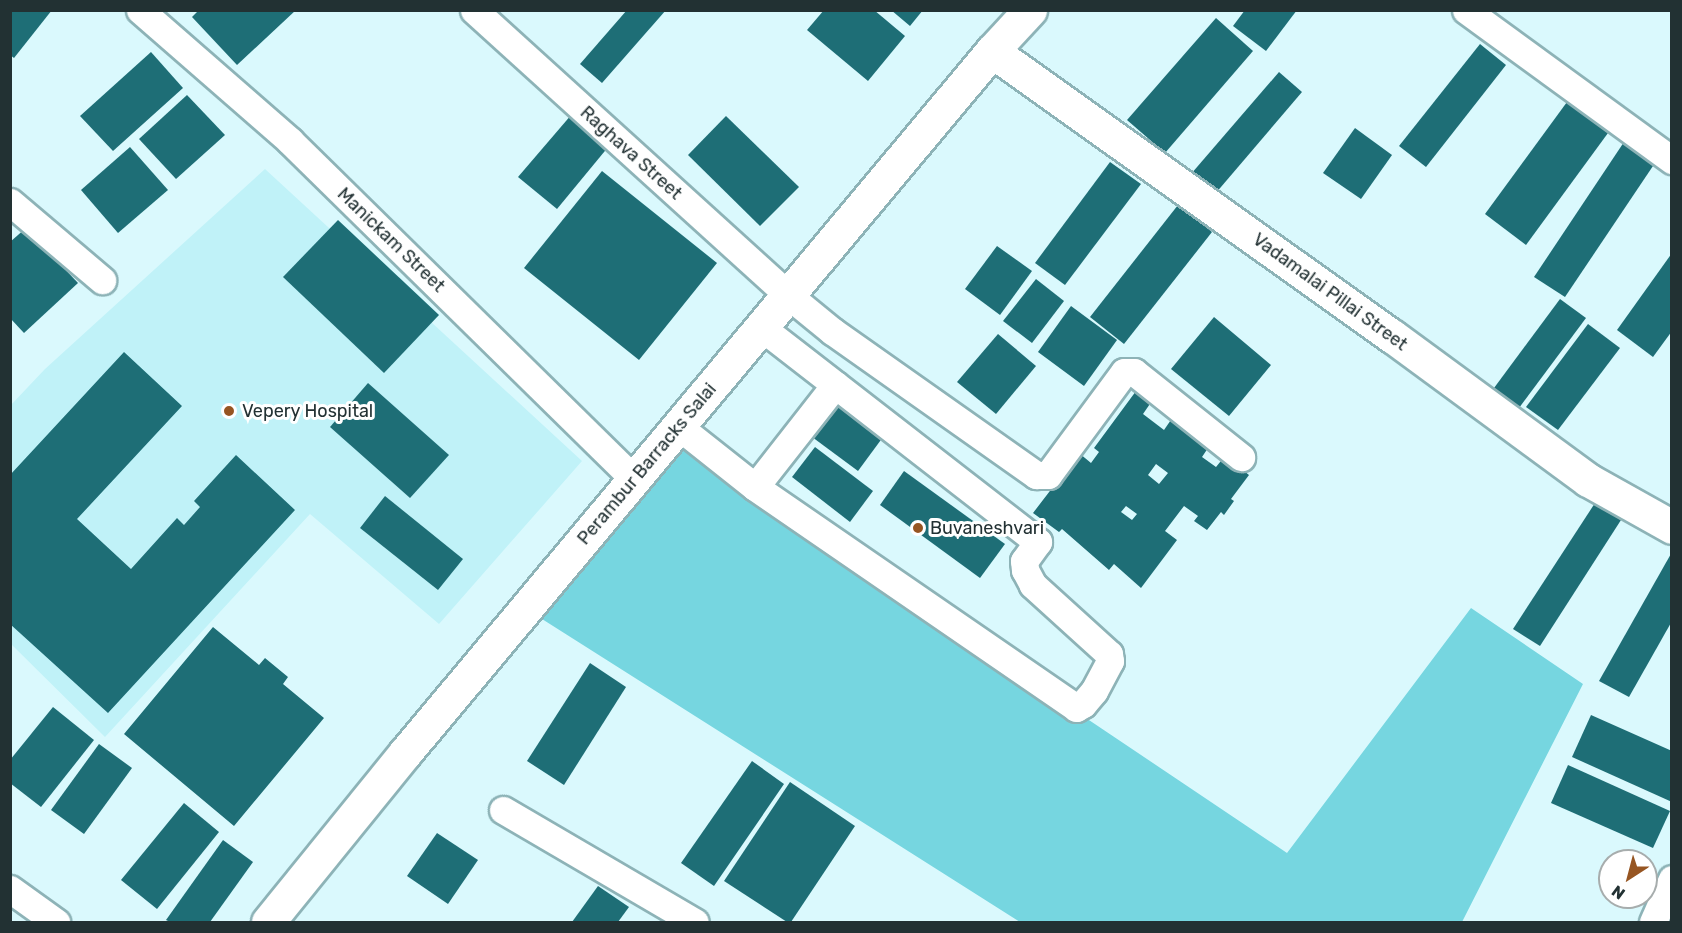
<!DOCTYPE html>
<style>
body{margin:0}
#map{position:relative;width:1682px;height:933px;overflow:hidden;background:#daf9fd;font-family:Rubik,sans-serif}
div>[style]{position:absolute}
.built>*{inset:0;background:#c0f2f8}
.green>*{inset:0;background:#76d6e0}
.building>*{inset:0;background:#1e6e76}
.roads{filter:drop-shadow(2px 0 #8db3b7) drop-shadow(-2px 0 #8db3b7) drop-shadow(0 2px #8db3b7) drop-shadow(0 -2px #8db3b7)}
.street>*{height:27px;margin:-13.5px;padding:0 13.5px;transform-origin:13.5px;border-radius:13.5px;background:#fff}
.secondary>*{height:33px;margin:-16.5px;padding:0 16.5px;transform-origin:16.5px;border-radius:16.5px;background:#fff}
.dots>*{width:16px;height:16px;translate:-50% -50%;box-sizing:border-box;border:3px solid #fff;border-radius:50%}
span{translate:-50% -50%;white-space:nowrap;text-align:center;line-height:1.15;-webkit-text-stroke:6px #fff;paint-order:stroke}
.street-label{font-size:18px;color:#223133}
.poi-label{font-size:18px;color:#223133}
.left{translate:0 -50%;text-align:left}
.frame{position:absolute;inset:0;border:12px solid #223133;pointer-events:none}
.north{position:absolute;left:1598px;top:849px;width:60px;height:60px;box-sizing:border-box;background:#fff;border:2px solid #a7adad;border-radius:50%;rotate:216deg;font-size:16px;font-weight:700;line-height:24px;text-align:center;color:#223133}
.north::after{content:'';display:block;margin:auto;width:21px;height:27px;background:#965522;clip-path:polygon(50% 0,100% 100%,50% 72%,0 100%)}
</style>
<div id="map">
<div class="built">
<div style="clip-path:polygon(265px 169px,582px 461px,439px 624px,310px 514px,105px 737px,11px 644px,10px 406px,45px 369px)"></div>
</div>
<div class="green">
<div style="clip-path:polygon(695px 436px,1074px 710px,1287px 853px,1471px 608px,1583px 684px,1462px 922px,1020px 922px,542px 619px)"></div>
</div>
<div class="building">
<div style="clip-path:polygon(10px 10px,52px 10px,14px 58px,10px 55px)"></div>
<div style="clip-path:polygon(199px 10px,296px 10px,237px 65px,192px 17px)"></div>
<div style="clip-path:polygon(627px 10px,666px 10px,602px 83px,580px 64px)"></div>
<div style="clip-path:polygon(824px 10px,874px 10px,905px 36px,868px 81px,807px 30px)"></div>
<div style="clip-path:polygon(891px 10px,923px 10px,910px 26px)"></div>
<div style="clip-path:polygon(1245px 10px,1297px 10px,1266px 51px,1233px 26px)"></div>
<div style="clip-path:polygon(1216px 18px,1253px 51px,1165px 153px,1127px 120px)"></div>
<div style="clip-path:polygon(1480px 44px,1506px 65px,1426px 167px,1399px 146px)"></div>
<div style="clip-path:polygon(151px 52px,183px 88px,113px 151px,80px 116px)"></div>
<div style="clip-path:polygon(1279px 72px,1302px 92px,1215px 194px,1191px 174px)"></div>
<div style="clip-path:polygon(187px 95px,225px 135px,176px 179px,139px 139px)"></div>
<div style="clip-path:polygon(1567px 102px,1608px 133px,1526px 245px,1485px 214px)"></div>
<div style="clip-path:polygon(572px 114px,609px 146px,557px 209px,518px 177px)"></div>
<div style="clip-path:polygon(726px 116px,799px 187px,760px 226px,688px 155px)"></div>
<div style="clip-path:polygon(1355px 128px,1392px 155px,1361px 199px,1323px 173px)"></div>
<div style="clip-path:polygon(1626px 139px,1657px 160px,1565px 297px,1534px 277px)"></div>
<div style="clip-path:polygon(130px 147px,168px 190px,118px 233px,81px 190px)"></div>
<div style="clip-path:polygon(1110px 162px,1141px 184px,1065px 285px,1035px 263px)"></div>
<div style="clip-path:polygon(602px 171px,717px 263px,639px 360px,524px 268px)"></div>
<div style="clip-path:polygon(1178px 205px,1212px 232px,1124px 344px,1090px 317px)"></div>
<div style="clip-path:polygon(338px 220px,439px 315px,384px 373px,283px 277px)"></div>
<div style="clip-path:polygon(26px 228px,78px 283px,24px 333px,10px 318px,10px 242px)"></div>
<div style="clip-path:polygon(997px 246px,1032px 271px,1000px 315px,965px 289px)"></div>
<div style="clip-path:polygon(1672px 253px,1672px 331px,1653px 357px,1617px 330px)"></div>
<div style="clip-path:polygon(1036px 279px,1064px 301px,1032px 343px,1003px 321px)"></div>
<div style="clip-path:polygon(1560px 299px,1586px 318px,1519px 408px,1494px 388px)"></div>
<div style="clip-path:polygon(1071px 306px,1117px 340px,1084px 386px,1038px 352px)"></div>
<div style="clip-path:polygon(1214px 317px,1271px 365px,1229px 416px,1171px 369px)"></div>
<div style="clip-path:polygon(1588px 324px,1620px 348px,1558px 430px,1526px 407px)"></div>
<div style="clip-path:polygon(998px 334px,1036px 366px,996px 414px,957px 382px)"></div>
<div style="clip-path:polygon(124px 352px,182px 406px,77px 519px,131px 569px,177px 518px,184px 525px,200px 507px,194px 501px,236px 455px,295px 510px,108px 713px,10px 624px,10px 475px)"></div>
<div style="clip-path:polygon(368px 383px,449px 455px,410px 498px,330px 427px)"></div>
<div style="clip-path:polygon(evenodd,1139px 387px,1154px 398px,1143px 414px,1164px 430px,1175px 414px,1212px 442px,1202px 457px,1216px 467px,1225px 456px,1249px 475px,1231px 499px,1234px 501px,1224px 515px,1221px 512px,1207px 530px,1194px 521px,1198px 516px,1184px 506px,1165px 531px,1177px 540px,1141px 588px,1114px 564px,1109px 570px,1062px 529px,1059px 532px,1033px 513px,1079px 453px,1091px 463px,1099px 452px,1094px 448px,1139px 387px,1156px 464px,1168px 473px,1159px 484px,1148px 475px,1156px 464px,1139px 387px,1126px 506px,1137px 514px,1132px 520px,1121px 512px,1126px 506px)"></div>
<div style="clip-path:polygon(836px 396px,886px 433px,858px 471px,808px 434px)"></div>
<div style="clip-path:polygon(815px 447px,873px 491px,850px 522px,792px 477px)"></div>
<div style="clip-path:polygon(904px 471px,1005px 544px,980px 578px,880px 505px)"></div>
<div style="clip-path:polygon(385px 496px,463px 559px,438px 590px,360px 528px)"></div>
<div style="clip-path:polygon(1595px 503px,1621px 520px,1540px 646px,1513px 629px)"></div>
<div style="clip-path:polygon(1672px 552px,1672px 621px,1629px 697px,1599px 681px)"></div>
<div style="clip-path:polygon(213px 627px,259px 665px,265px 658px,288px 677px,283px 684px,324px 718px,234px 826px,124px 734px)"></div>
<div style="clip-path:polygon(590px 663px,626px 687px,564px 785px,527px 761px)"></div>
<div style="clip-path:polygon(53px 707px,94px 740px,41px 807px,10px 783px,10px 760px)"></div>
<div style="clip-path:polygon(1591px 715px,1672px 751px,1672px 802px,1572px 757px)"></div>
<div style="clip-path:polygon(99px 744px,132px 768px,84px 834px,51px 810px)"></div>
<div style="clip-path:polygon(752px 761px,784px 784px,714px 886px,681px 863px)"></div>
<div style="clip-path:polygon(1568px 765px,1670px 811px,1653px 848px,1551px 803px)"></div>
<div style="clip-path:polygon(790px 782px,855px 826px,791px 922px,787px 922px,724px 881px)"></div>
<div style="clip-path:polygon(184px 803px,219px 832px,157px 909px,121px 880px)"></div>
<div style="clip-path:polygon(437px 833px,478px 860px,448px 904px,407px 876px)"></div>
<div style="clip-path:polygon(223px 840px,253px 862px,210px 922px,170px 922px,166px 920px)"></div>
<div style="clip-path:polygon(598px 886px,629px 907px,618px 922px,572px 922px)"></div>
</div>
<div class="roads">
<div class="street">
<div style="left:140px;top:10px;width:199px;rotate:41.1deg"></div>
<div style="left:290px;top:141px;width:482px;rotate:44.5deg"></div>
<div style="left:474px;top:10px;width:424px;rotate:42.2deg"></div>
<div style="left:788px;top:295px;width:57px;rotate:39.3deg"></div>
<div style="left:832px;top:331px;width:250px;rotate:35.2deg"></div>
<div style="left:1036px;top:475px;width:12px"></div>
<div style="left:1048px;top:475px;width:128px;rotate:-53.6deg"></div>
<div style="left:1124px;top:372px;width:10px"></div>
<div style="left:1134px;top:372px;width:137px;rotate:38.5deg"></div>
<div style="left:1466px;top:10px;width:255px;rotate:36.1deg"></div>
<div style="left:10px;top:202px;width:121px;rotate:40.3deg"></div>
<div style="left:678px;top:426px;width:98px;rotate:38.4deg"></div>
<div style="left:755px;top:487px;width:130px;rotate:-51.9deg"></div>
<div style="left:755px;top:487px;width:390px;rotate:34.5deg"></div>
<div style="left:1076px;top:708px;width:8px;rotate:-30deg"></div>
<div style="left:1083px;top:704px;width:17px;rotate:-50deg"></div>
<div style="left:1094px;top:691px;width:34px;rotate:-62deg"></div>
<div style="left:1110px;top:661px;width:7px;rotate:-98deg"></div>
<div style="left:1109px;top:654px;width:103px;rotate:-137.8deg"></div>
<div style="left:1033px;top:585px;width:17px;rotate:-118deg"></div>
<div style="left:1025px;top:570px;width:9px;rotate:-96deg"></div>
<div style="left:1024px;top:561px;width:24px;rotate:-54deg"></div>
<div style="left:1038px;top:542px;width:351px;rotate:-142.2deg"></div>
<div style="left:503px;top:810px;width:222px;rotate:30.3deg"></div>
<div style="left:10px;top:889px;width:57px;rotate:35.7deg"></div>
<div style="left:1653px;top:922px;width:47px;rotate:-66.2deg"></div>
</div>
<div class="secondary">
<div style="left:992px;top:51px;width:491px;rotate:35.5deg"></div>
<div style="left:1392px;top:336px;width:243px;rotate:36.3deg"></div>
<div style="left:1588px;top:480px;width:96px;rotate:29.2deg"></div>
<div style="left:268px;top:922px;width:218px;rotate:-51deg"></div>
<div style="left:405px;top:753px;width:915px;rotate:-50.1deg"></div>
<div style="left:992px;top:51px;width:56px;rotate:-47.2deg"></div>
</div>
</div>
<div class="dots">
<div style="left:229px;top:411px;background:#965522"></div>
<div style="left:918px;top:528px;background:#965522"></div>
</div>
<div class="street-label">
<span style="left:631px;top:153px;rotate:42deg">Raghava Street</span>
<span style="left:391px;top:240px;rotate:44deg">Manickam Street</span>
<span style="left:1330px;top:292px;rotate:36deg">Vadamalai Pillai Street</span>
<span style="left:647px;top:464px;rotate:-50deg">Perambur Barracks Salai</span>
</div>
<div class="poi-label">
<span class="left" style="left:242px;top:411px">Vepery Hospital</span>
<span class="left" style="left:930px;top:528px">Buvaneshvari</span>
</div>
<div class="frame"></div>
<div class="north">N</div>
</div>
